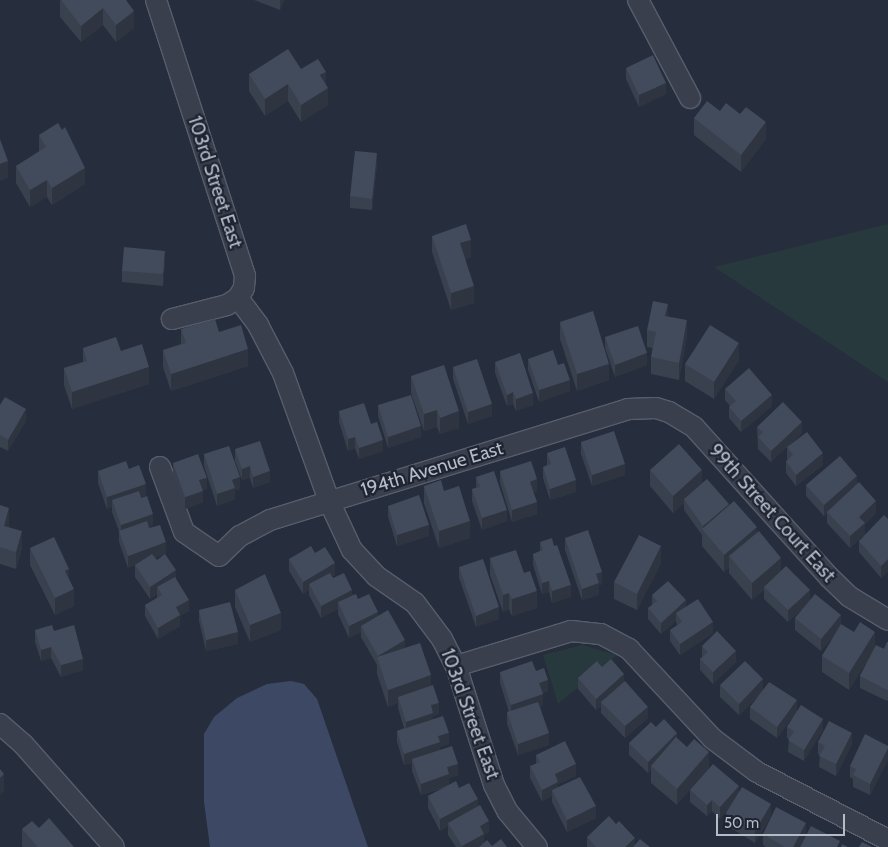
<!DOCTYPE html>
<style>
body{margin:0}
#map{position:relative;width:888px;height:847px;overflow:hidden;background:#262d3c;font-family:Cabin,sans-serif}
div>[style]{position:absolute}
.green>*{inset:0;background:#28393d}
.water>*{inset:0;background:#3d4964}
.roads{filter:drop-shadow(1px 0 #585d6b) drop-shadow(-1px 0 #585d6b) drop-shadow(0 1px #585d6b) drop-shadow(0 -1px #585d6b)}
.minor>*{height:20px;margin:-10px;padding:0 10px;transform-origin:10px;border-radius:10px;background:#3a3f4d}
.wall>*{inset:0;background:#39404e}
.shaded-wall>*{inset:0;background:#2e3440}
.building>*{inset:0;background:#424b5b}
span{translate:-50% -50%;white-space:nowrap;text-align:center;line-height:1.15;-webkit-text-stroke:4.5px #1f2432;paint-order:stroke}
.street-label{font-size:19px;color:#b6bbc8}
.scale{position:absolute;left:716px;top:814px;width:129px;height:22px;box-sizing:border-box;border:2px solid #b6bbc8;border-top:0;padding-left:6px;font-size:15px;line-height:18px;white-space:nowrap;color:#b6bbc8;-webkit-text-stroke:4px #1f2432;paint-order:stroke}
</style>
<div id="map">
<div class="green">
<div style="clip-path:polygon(888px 224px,888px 382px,714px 267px)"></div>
<div style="clip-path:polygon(582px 645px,617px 655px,558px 704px,543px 655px)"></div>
</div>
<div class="water">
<div style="clip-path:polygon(291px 681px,304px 684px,317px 699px,368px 847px,210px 847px,204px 802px,204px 734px,214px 717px,237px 698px,267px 684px)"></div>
</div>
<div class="roads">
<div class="minor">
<div style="left:156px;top:0;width:290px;rotate:72.1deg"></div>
<div style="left:245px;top:276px;width:12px;rotate:95deg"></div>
<div style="left:244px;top:288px;width:12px;rotate:121deg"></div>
<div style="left:238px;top:298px;width:13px;rotate:148deg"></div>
<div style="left:227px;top:305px;width:57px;rotate:165.7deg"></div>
<div style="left:638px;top:0;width:111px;rotate:62deg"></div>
<div style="left:238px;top:298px;width:34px;rotate:53deg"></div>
<div style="left:258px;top:325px;width:54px;rotate:62.5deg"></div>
<div style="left:283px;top:373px;width:136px;rotate:70.2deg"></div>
<div style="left:329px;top:501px;width:54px;rotate:64.9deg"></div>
<div style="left:352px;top:550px;width:35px;rotate:47deg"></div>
<div style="left:376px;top:576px;width:47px;rotate:34.7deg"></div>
<div style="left:415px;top:603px;width:45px;rotate:53.1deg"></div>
<div style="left:442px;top:639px;width:30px;rotate:63deg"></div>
<div style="left:456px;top:666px;width:125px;rotate:72.3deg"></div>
<div style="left:494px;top:785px;width:30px;rotate:63deg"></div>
<div style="left:508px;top:812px;width:45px;rotate:50.4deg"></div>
<div style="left:160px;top:467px;width:69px;rotate:69.7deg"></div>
<div style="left:184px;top:532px;width:42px;rotate:34.4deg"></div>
<div style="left:219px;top:556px;width:29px;rotate:-44deg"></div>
<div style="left:240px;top:536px;width:34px;rotate:-28deg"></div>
<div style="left:270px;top:520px;width:375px;rotate:-17.2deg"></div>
<div style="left:628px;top:409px;width:28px;rotate:-2deg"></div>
<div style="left:656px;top:408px;width:14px;rotate:17deg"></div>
<div style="left:669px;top:412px;width:29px;rotate:31deg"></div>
<div style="left:694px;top:427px;width:202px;rotate:48deg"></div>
<div style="left:829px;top:577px;width:29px;rotate:44deg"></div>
<div style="left:850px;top:597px;width:44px;rotate:31.2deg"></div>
<div style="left:456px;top:666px;width:120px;rotate:-16.9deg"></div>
<div style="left:571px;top:631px;width:30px;rotate:6deg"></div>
<div style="left:601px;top:634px;width:32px;rotate:28deg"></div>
<div style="left:629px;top:649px;width:123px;rotate:47deg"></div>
<div style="left:713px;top:739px;width:55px;rotate:36.9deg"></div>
<div style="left:757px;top:772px;width:148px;rotate:27.4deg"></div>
<div style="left:0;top:724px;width:30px;rotate:41deg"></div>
<div style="left:23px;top:744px;width:137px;rotate:48.5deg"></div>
</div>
</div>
<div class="wall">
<div style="clip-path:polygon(60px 0,126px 0,134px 28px,116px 42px,103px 25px,81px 42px,60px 17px)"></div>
<div style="clip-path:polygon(254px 0,284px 0,280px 10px)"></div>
<div style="clip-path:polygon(626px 68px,666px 94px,639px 107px,626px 79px)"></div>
<div style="clip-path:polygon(301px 69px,326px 84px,328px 105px,301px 122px,288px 101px,265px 116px,249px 91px,249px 74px)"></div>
<div style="clip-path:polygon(720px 111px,766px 139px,741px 172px,694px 135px,694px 118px)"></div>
<div style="clip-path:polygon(39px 135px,85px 184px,52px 205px,47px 197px,30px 207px,16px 183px,16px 166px,39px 152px)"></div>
<div style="clip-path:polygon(377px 164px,372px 210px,350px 208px,350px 196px)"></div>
<div style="clip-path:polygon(432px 236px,471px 257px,465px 259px,474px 303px,451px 310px,432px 252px)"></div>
<div style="clip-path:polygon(165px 262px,163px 286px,122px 282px,122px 271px)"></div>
<div style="clip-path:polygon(668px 316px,687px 337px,679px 380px,651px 374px,651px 357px,653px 348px,647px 347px,647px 330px)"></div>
<div style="clip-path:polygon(560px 322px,609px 380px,577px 391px,560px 339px)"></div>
<div style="clip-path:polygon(181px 329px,248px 366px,171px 391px,163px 367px,163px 350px,181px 344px)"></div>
<div style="clip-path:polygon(605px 337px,647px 365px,615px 377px,605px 348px)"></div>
<div style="clip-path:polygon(83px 348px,121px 351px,149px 384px,72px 409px,64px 385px,64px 368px,83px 362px)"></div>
<div style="clip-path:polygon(528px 359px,558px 365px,570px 391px,539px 402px,528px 370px)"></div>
<div style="clip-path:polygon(739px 360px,714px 399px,685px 381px,685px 364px)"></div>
<div style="clip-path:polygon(495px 362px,533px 405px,516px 411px,513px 404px,507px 406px,495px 373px)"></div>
<div style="clip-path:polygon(453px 367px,492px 416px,468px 424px,453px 379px)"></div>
<div style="clip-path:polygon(411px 376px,459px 428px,440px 434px,437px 427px,424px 431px,411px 393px)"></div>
<div style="clip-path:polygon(725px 389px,772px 406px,741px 432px,729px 418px,729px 407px,730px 406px,725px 400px)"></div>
<div style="clip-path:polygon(0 405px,26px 421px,8px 451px,0 447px)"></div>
<div style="clip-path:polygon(378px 405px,421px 437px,388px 448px,378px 416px)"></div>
<div style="clip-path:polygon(339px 411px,371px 424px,383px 451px,359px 459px,355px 448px,348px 451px,339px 422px)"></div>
<div style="clip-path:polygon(757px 427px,802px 433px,771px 462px,758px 449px)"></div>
<div style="clip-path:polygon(581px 442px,625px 475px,592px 486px,581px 454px)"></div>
<div style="clip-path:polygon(787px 447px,823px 465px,796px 486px,786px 473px,786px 461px,788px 460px,787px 458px)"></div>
<div style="clip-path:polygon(235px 449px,270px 482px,253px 488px,250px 478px,242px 480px,235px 461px)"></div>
<div style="clip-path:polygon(547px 453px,576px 492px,550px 500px,543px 478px,543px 467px,547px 465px)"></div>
<div style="clip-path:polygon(204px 454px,240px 489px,235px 490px,235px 499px,217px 506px,204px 466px)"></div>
<div style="clip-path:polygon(173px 463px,207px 489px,203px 490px,203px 502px,185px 509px,173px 474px)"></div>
<div style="clip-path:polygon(129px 469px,146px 495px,141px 497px,153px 525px,149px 527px,166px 554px,155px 558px,176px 579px,189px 611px,180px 616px,180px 626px,158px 639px,145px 616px,145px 605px,157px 598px,157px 594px,150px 599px,135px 577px,135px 565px,136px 564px,128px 568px,119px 542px,119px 531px,112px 512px,112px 507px,107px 509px,98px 483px,98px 471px)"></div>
<div style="clip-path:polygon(650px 470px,702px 482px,729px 505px,757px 533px,781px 571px,810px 601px,841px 625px,875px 646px,884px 649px,888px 642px,888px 700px,887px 701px,860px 688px,860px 676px,868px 660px,849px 690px,822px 672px,822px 656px,837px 632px,821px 651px,795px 630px,795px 618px,808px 604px,788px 622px,764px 599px,764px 590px,752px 600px,729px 573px,729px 567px,724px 572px,702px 546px,702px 535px,684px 510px,684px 503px,673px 513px,650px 486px)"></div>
<div style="clip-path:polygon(500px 471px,537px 491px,533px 492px,537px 514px,512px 522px,500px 483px)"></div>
<div style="clip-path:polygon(476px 477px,507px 521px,482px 530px,472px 501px,472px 489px,476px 488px)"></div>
<div style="clip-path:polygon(857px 484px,876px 513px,865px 524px,865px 534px,850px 548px,827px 523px,827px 513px,824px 516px,806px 496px,806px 485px)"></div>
<div style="clip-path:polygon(424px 486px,444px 491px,470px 538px,439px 548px,424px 503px)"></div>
<div style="clip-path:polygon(0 505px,9px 525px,9px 527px,22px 548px,16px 569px,0 564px)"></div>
<div style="clip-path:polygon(388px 506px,429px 536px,397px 546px,388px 517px)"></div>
<div style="clip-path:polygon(888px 519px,888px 571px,881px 578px,859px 552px,859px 541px)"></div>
<div style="clip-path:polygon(565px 538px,602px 584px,599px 585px,599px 595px,582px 600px,565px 550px)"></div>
<div style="clip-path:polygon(540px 542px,571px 597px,552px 603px,549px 592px,542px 594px,533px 565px,533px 554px,540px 551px)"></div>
<div style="clip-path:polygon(30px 548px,69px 579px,74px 606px,55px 615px,30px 565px)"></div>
<div style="clip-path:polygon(315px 553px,335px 575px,332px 576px,333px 578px,378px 616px,405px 648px,431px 686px,439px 714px,433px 716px,433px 719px,449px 744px,440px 747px,440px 750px,458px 775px,449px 778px,449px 785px,459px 788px,478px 806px,489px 832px,484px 835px,484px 843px,492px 846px,507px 847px,456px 847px,448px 835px,448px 826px,440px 831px,428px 808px,428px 796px,446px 787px,421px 795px,412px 771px,412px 763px,404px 765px,397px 742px,397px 731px,404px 728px,398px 708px,398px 703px,388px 707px,377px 674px,377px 665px,361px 637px,361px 632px,349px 638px,338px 614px,338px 609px,321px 618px,309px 595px,309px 590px,303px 594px,289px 571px,289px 559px)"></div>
<div style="clip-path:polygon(490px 558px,524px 573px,537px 608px,512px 616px,509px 609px,503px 612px,490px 575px)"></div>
<div style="clip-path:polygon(661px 563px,637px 610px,614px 599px,614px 582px)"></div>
<div style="clip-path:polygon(459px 567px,499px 619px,476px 627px,459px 578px)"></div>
<div style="clip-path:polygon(235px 590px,281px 630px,250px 642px,235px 607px)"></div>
<div style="clip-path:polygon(652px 595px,686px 607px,713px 633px,680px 655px,670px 641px,670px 630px,677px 626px,676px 621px,661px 634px,648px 619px,648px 608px,652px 605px)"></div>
<div style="clip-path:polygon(199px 610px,238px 644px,206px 651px,199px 621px)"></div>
<div style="clip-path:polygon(35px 630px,54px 631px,83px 670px,61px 677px,51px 658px,41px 661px,35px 642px)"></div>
<div style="clip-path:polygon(702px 646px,736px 662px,713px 684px,700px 670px,700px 659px,702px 657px)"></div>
<div style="clip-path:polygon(602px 667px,624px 682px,648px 718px,625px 738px,601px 713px,601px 706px,596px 710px,578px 689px,578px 678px)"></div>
<div style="clip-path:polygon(536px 671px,548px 691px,543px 693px,543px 705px,540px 706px,549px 745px,518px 755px,507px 724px,507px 712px,509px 712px,500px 683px,500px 672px)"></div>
<div style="clip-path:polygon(720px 685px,763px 690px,797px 711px,823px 719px,804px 761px,788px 752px,789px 739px,787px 738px,787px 727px,795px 714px,777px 738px,750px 719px,750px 707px,762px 692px,739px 715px,720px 697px)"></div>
<div style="clip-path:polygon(656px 727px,677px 733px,677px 805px,651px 783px,651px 770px,648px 773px,629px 755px,629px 743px)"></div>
<div style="clip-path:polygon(818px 742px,852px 744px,836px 776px,819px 767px,820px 755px,818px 754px)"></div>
<div style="clip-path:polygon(888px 746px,888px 760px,870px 795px,853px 787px,853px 779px,850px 777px,850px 766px)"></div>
<div style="clip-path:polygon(536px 755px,576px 776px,558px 784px,558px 788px,596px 818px,567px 832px,552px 802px,552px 796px,542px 801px,530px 778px,530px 766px,536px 764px)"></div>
<div style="clip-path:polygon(690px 790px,739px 792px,771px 816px,755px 843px,726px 825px,726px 813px,728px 809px,720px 819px,712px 811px,707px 816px,690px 802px)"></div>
<div style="clip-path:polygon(39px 828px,74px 847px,23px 847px,22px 846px,22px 829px)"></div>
<div style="clip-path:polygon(763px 834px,806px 834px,799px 847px,766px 847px,763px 845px)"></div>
<div style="clip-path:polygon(587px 837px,635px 844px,650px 847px,587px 847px)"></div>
</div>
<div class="shaded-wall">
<div style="clip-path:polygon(280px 0,284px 0,280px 10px)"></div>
<div style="clip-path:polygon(103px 8px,103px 25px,81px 42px,81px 26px)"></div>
<div style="clip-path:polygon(134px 11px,134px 28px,116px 42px,116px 25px)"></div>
<div style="clip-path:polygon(326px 72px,326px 88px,320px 75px)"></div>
<div style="clip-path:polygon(666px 83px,666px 94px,639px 107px,639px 95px)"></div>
<div style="clip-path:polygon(288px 84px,288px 101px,265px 116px,265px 99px)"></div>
<div style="clip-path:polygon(328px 88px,328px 105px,301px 122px,301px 105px)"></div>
<div style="clip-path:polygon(766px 122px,766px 139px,741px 172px,741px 155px)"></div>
<div style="clip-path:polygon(377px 153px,377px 164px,372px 210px,372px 199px)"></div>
<div style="clip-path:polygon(8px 161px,8px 178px,0 181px,0 164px)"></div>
<div style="clip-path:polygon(85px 168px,85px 184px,52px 205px,52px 188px)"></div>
<div style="clip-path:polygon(47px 180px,47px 197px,30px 207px,30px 190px)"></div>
<div style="clip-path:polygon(471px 240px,471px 257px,460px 260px,460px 243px)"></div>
<div style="clip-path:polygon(165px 251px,165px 262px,163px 286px,163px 274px)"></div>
<div style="clip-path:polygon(474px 286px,474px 303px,451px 310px,451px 293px)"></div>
<div style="clip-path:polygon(668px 304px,668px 321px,665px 316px)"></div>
<div style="clip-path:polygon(687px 320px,687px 337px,679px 380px,679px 363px)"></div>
<div style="clip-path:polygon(739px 343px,739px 360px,714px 399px,714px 382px)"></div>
<div style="clip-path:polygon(248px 349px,248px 366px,171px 391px,171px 374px)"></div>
<div style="clip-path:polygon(647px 353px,647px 365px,615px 377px,615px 365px)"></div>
<div style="clip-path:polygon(609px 364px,609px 380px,577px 391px,577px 374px)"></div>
<div style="clip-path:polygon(149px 367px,149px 384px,72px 409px,72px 392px)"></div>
<div style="clip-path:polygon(570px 380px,570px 391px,539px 402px,539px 390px)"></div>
<div style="clip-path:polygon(513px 392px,513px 404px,507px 406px,507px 395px)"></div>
<div style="clip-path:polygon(533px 393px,533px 405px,516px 411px,516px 399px)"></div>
<div style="clip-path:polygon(772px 395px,772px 406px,741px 432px,741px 421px)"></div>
<div style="clip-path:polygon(492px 404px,492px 416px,468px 424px,468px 412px)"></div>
<div style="clip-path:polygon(26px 409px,26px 421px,8px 451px,8px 440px)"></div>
<div style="clip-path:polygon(437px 410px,437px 427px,424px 431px,424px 414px)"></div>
<div style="clip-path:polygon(459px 411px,459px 428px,440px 434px,440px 418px)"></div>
<div style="clip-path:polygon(802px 422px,802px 433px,771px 462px,771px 451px)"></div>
<div style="clip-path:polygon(421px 426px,421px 437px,388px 448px,388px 437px)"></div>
<div style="clip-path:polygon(355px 437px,355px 448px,348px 451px,348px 439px)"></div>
<div style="clip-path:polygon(383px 440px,383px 451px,359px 459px,359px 448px)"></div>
<div style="clip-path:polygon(823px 453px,823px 465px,796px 486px,796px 475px)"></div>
<div style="clip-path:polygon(625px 464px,625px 475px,592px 486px,592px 475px)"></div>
<div style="clip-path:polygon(250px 466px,250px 478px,242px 480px,242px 469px)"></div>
<div style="clip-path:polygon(702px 470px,702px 487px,684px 499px,684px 503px,673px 513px,673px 496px)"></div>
<div style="clip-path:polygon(270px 471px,270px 482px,253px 488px,253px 477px)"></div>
<div style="clip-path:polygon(857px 476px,857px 488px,827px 512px,827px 513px,824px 516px,824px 505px)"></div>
<div style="clip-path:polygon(240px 477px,240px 489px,235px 490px,235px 499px,217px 506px,217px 494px,232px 480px)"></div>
<div style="clip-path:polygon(207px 478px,207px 489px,199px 492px,199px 480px)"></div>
<div style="clip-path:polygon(537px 479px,537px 491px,530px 493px,530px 482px)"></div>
<div style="clip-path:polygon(576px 480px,576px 492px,550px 500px,550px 489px)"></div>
<div style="clip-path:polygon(146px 484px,146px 495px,114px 506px,112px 500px,112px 507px,107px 509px,107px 497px)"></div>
<div style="clip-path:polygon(203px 491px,203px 502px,185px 509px,185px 497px)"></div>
<div style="clip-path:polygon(876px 501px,876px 513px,865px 524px,865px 534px,850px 548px,850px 536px,859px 517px)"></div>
<div style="clip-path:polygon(537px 502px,537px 514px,512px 522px,512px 510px)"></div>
<div style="clip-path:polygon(729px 504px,729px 515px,703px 531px,703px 526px)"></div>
<div style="clip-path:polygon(9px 508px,9px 525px,4px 543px,4px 526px)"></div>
<div style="clip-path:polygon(507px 510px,507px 521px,482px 530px,482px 518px)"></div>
<div style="clip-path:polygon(153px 514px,153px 525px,121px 537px,121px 525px)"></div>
<div style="clip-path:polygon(470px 521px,470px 538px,439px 548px,439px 531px)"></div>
<div style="clip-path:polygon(429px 525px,429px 536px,397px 546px,397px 535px)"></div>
<div style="clip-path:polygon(757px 527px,757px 544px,729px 556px,729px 567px,724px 572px,724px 555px)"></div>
<div style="clip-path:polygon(22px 531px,22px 548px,16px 569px,16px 552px)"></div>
<div style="clip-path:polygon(166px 542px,166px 554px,128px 568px,128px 556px)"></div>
<div style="clip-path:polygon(661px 546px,661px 563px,637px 610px,637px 594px)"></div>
<div style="clip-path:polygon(781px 558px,781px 575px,764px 587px,764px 590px,752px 600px,752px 583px)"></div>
<div style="clip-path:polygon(888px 559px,888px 571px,881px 578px,881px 566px)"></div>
<div style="clip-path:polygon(335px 563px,335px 575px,312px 588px,309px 584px,309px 590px,303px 594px,303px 582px)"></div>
<div style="clip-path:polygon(69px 569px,69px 586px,65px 571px)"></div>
<div style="clip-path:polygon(176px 570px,176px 581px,157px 587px,157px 594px,150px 599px,150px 587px)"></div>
<div style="clip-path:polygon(602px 572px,602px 584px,599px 585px,599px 595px,582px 600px,582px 589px,596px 574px)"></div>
<div style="clip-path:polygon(549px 581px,549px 592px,542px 594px,542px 583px)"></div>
<div style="clip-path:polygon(571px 585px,571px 597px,552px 603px,552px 591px)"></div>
<div style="clip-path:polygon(74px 589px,74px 606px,55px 615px,55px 598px)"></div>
<div style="clip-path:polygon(352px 590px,352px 602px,338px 602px,338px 609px,321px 618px,321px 606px)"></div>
<div style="clip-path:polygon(810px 590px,810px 602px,788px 622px,788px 610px)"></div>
<div style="clip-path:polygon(537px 591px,537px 608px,512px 616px,512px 599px)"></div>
<div style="clip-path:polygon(509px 593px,509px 609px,503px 612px,503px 595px)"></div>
<div style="clip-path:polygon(189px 600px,189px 611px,180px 616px,180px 626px,158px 639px,158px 628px,176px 607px)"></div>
<div style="clip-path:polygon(686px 600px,686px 612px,676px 613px,676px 621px,661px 634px,661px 623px)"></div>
<div style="clip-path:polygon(499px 607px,499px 619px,476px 627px,476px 616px)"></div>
<div style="clip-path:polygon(378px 612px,378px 624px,361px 626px,361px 632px,349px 638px,349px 626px)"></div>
<div style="clip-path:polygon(281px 613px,281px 630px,250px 642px,250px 625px)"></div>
<div style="clip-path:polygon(841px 615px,841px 626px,821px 651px,821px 639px)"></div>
<div style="clip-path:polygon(713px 622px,713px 633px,680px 655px,680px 644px)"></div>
<div style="clip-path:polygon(238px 632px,238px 644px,206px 651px,206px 640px)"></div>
<div style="clip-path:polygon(875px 632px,875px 649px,849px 690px,849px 673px)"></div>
<div style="clip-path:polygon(405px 640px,405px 652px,378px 662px,378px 656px)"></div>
<div style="clip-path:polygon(51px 647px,51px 658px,41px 661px,41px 650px)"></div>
<div style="clip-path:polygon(736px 651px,736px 662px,713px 684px,713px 672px)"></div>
<div style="clip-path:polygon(83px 659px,83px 670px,61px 677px,61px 665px)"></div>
<div style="clip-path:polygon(624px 674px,624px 686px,601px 702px,601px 706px,596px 710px,596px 699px)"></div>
<div style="clip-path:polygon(431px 675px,431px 692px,398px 697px,398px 703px,388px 707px,388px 690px)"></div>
<div style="clip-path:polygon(763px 679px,763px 690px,739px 715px,739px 704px)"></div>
<div style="clip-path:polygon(548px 680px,548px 691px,539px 694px,539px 683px)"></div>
<div style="clip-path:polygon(543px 694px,543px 705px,511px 716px,511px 705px)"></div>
<div style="clip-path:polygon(797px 700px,797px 711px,777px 738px,777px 727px)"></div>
<div style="clip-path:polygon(439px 703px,439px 714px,433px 716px,433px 724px,406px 733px,406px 722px,431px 705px)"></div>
<div style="clip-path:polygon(648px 707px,648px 718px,625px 738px,625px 726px)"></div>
<div style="clip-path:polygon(823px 719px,823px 731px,804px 761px,804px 750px)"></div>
<div style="clip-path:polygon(449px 733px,449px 744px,440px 747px,440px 754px,412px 759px,412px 763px,404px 765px,404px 754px,438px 736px)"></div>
<div style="clip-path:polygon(549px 733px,549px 745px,518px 755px,518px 744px)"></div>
<div style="clip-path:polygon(677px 733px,677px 745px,651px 766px,651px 770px,648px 773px,648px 762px)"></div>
<div style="clip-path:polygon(852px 733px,852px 744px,836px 776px,836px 764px)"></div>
<div style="clip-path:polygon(888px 748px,888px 760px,870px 795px,870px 784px)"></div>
<div style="clip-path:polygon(709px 752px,709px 769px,677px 805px,677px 789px)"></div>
<div style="clip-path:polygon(458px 764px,458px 775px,449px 778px,449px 785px,421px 795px,421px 784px,447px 767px)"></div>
<div style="clip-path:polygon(576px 764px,576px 776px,558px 784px,558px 793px,552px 790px,552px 796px,542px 801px,542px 790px,555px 774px)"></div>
<div style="clip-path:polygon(4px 774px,4px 791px,0 795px,0 778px)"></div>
<div style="clip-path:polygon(739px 786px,739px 797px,720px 819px,720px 807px)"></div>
<div style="clip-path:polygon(478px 799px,478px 811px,448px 823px,448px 826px,440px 831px,440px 819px)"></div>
<div style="clip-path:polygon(712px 800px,712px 811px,707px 816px,707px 805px)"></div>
<div style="clip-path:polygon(771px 804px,771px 816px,755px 843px,755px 831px)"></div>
<div style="clip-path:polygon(596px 806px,596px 818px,567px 832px,567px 820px)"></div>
<div style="clip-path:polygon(489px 821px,489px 832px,484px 835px,484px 845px,480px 847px,462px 847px,480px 826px)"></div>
<div style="clip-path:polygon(806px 823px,806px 834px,799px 847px,793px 847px)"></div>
<div style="clip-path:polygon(635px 838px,635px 847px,625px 847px)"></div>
</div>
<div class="building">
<div style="clip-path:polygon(61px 0,126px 0,134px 11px,116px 25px,103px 8px,81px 26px)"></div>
<div style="clip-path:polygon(288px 49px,301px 69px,318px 59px,326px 72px,320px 75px,328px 88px,301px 105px,288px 84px,265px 99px,249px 74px)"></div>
<div style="clip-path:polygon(653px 55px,666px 83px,639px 95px,626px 68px)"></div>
<div style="clip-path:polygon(707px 101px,720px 111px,726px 103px,740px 114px,746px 107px,766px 122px,741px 155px,694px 118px)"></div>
<div style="clip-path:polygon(58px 123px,62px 130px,65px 127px,85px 168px,52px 188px,47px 180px,30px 190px,16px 166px,46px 147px,39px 135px)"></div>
<div style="clip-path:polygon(0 139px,8px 161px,0 164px)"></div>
<div style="clip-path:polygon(355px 151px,377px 153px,372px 199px,350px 196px)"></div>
<div style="clip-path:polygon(466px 224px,471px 240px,460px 243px,474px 286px,451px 293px,432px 236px)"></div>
<div style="clip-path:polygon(124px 247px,165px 251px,163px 274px,122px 271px)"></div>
<div style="clip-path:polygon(653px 301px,668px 304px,665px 316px,687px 320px,679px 363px,651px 357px,656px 332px,647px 330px)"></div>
<div style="clip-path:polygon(593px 311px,609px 364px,577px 374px,560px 322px)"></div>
<div style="clip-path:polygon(215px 319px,219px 332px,241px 325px,248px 349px,171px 374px,163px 350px,186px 343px,181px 329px)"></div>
<div style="clip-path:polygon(710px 325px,739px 343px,714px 382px,685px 364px)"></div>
<div style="clip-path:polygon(638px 326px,647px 353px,615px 365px,605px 337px)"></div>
<div style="clip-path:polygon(116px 337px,121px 351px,142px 344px,149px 367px,72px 392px,64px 368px,87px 361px,83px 348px)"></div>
<div style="clip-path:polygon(553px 350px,558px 365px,564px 363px,570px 380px,539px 390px,528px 359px)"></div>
<div style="clip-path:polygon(520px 353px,533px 393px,516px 399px,513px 392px,507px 395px,495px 362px)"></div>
<div style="clip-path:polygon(477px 359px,492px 404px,468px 412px,453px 367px)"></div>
<div style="clip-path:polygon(444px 365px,459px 411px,440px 418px,437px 410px,424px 414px,411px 376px)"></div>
<div style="clip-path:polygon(749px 368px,772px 395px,741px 421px,729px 407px,736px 401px,725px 389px)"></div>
<div style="clip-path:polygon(411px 395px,421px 426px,388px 437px,378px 405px)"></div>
<div style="clip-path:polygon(5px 397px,26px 409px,8px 440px,0 435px,0 405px)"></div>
<div style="clip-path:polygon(783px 402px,802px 422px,771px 451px,758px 437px,763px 432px,757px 427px)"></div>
<div style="clip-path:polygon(364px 403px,371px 424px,377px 422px,383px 440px,359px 448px,355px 437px,348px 439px,339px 411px)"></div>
<div style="clip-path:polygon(614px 431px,625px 464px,592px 475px,581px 442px)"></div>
<div style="clip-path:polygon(807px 432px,823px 453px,796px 475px,786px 461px,793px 455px,787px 447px)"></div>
<div style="clip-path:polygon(260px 441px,270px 471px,253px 477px,250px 466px,242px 469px,235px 449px)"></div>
<div style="clip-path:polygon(679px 444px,702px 470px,673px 496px,650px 470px)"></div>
<div style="clip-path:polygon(229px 446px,240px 477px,232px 480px,235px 488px,217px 494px,204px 454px)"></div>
<div style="clip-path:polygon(565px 447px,576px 480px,550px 489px,543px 467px,551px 464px,547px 453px)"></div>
<div style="clip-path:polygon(198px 454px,207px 478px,199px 480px,203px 491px,185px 497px,173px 463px)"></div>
<div style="clip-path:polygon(840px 456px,857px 476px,824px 505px,806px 485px)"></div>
<div style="clip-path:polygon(126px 461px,129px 469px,139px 465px,146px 484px,107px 497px,98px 471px)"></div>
<div style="clip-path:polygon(531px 461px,537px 479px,530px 482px,537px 502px,512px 510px,500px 471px)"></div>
<div style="clip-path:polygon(494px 471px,507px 510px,482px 518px,472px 489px,480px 487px,476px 477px)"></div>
<div style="clip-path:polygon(707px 479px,729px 504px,703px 526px,684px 499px)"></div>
<div style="clip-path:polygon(441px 480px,444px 491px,459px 486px,470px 521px,439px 531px,424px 486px)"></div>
<div style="clip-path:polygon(859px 482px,876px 501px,859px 517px,865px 523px,850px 536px,827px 512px)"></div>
<div style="clip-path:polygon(139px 491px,141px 498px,147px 496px,153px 514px,121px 525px,112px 500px)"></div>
<div style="clip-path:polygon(419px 495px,429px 525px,397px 535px,388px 506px)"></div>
<div style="clip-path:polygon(734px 501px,757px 527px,724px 555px,702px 529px)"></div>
<div style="clip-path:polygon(0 505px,9px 508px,4px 526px,22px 531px,16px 552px,0 547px)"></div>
<div style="clip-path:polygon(884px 515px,888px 519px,888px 559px,881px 566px,859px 541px)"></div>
<div style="clip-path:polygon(147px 521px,149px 528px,160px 525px,166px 542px,128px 556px,119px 531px)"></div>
<div style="clip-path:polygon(588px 530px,602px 572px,596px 574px,599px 583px,582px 589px,565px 538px)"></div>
<div style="clip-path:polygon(759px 531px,781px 558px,752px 583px,729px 556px)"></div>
<div style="clip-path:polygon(639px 535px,661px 546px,637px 594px,614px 582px)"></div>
<div style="clip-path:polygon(54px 537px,69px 569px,65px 571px,74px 589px,55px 598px,30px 548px)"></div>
<div style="clip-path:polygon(552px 538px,554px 546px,557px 545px,571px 585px,552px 591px,549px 581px,542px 583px,533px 554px,543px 550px,540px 542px)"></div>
<div style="clip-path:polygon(311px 546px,315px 553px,325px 547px,335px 563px,303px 582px,289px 559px)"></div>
<div style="clip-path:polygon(516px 550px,524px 573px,530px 571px,537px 591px,512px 599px,509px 593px,503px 595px,490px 558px)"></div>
<div style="clip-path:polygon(152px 554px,157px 560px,165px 554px,176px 570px,150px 587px,135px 565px)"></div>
<div style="clip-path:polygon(483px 559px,499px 607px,476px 616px,459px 567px)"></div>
<div style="clip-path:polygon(786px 566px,810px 590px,788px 610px,764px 587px)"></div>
<div style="clip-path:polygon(330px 573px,333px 578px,344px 573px,352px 590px,321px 606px,309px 584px)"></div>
<div style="clip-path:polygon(265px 574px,281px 613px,250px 625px,235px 590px)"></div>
<div style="clip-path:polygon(175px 577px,189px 600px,176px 607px,180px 615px,158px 628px,145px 605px,162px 595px,157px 587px)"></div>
<div style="clip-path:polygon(668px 581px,686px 600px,661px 623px,648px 608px,657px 601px,652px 595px)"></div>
<div style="clip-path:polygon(356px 594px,358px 599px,369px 594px,378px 612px,349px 626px,338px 602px)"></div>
<div style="clip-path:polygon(815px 594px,841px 615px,821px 639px,795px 618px)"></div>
<div style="clip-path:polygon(698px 599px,713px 622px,680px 644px,670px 630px,682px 622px,676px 613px)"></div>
<div style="clip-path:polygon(230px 602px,238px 632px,206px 640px,199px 610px)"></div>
<div style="clip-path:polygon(388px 610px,405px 640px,378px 656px,361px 626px)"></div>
<div style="clip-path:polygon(860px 622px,875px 632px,849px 673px,822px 656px,841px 624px,854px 632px)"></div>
<div style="clip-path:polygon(52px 625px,54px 631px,74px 625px,83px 659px,61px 665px,51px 647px,41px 650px,35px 630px)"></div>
<div style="clip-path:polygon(717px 631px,736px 651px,713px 672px,700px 659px,708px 652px,702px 646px)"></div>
<div style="clip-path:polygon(887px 642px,888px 642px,888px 689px,887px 690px,860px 676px,876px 645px,884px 649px)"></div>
<div style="clip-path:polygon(420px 643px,431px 675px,388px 690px,377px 657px)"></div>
<div style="clip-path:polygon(611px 659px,624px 674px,596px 699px,578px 678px,597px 661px,602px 667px)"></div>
<div style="clip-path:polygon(532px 661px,536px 671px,544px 668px,548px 680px,539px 683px,543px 694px,511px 705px,500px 672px)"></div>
<div style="clip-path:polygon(745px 661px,763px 679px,739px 704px,720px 685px)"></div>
<div style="clip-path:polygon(625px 681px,648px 707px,625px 726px,601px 702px)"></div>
<div style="clip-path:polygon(769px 682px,797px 700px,777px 727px,750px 707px)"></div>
<div style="clip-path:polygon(433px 685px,439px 703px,431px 705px,433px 713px,406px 722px,398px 697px)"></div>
<div style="clip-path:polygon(538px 702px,549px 733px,518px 744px,507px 712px)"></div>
<div style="clip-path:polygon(801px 705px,823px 719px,804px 750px,788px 740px,794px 731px,787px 727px)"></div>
<div style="clip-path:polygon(443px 716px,449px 733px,438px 736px,440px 742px,404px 754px,397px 731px)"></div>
<div style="clip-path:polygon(664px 719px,677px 733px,648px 762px,629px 743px,651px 722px,656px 727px)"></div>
<div style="clip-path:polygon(829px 721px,852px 733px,836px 764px,819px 756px,825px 746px,818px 742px)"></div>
<div style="clip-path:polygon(865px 734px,888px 746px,888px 748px,870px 784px,853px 775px,856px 769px,850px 766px)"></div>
<div style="clip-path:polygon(676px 737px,687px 747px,694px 739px,709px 752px,677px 789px,651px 766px)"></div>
<div style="clip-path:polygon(565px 741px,576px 764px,555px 774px,558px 782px,542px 790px,530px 766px,540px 762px,536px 755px)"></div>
<div style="clip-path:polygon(452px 746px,458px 764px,447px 767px,449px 774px,421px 784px,412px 759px)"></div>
<div style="clip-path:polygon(713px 764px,739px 786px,720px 807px,712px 800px,707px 805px,690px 790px)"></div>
<div style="clip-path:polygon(0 769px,4px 774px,0 778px)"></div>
<div style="clip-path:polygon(580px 777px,596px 806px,567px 820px,552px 790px)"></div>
<div style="clip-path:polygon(456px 781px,459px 788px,469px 783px,478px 799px,440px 819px,428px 796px)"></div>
<div style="clip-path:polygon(742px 787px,771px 804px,755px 831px,726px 813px)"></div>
<div style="clip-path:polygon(480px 805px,489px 821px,480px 826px,484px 834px,462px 846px,448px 823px)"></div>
<div style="clip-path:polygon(776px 807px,806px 823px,793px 847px,785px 847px,763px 834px)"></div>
<div style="clip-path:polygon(609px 816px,616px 824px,619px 821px,635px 838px,625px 847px,596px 847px,587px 837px)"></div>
<div style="clip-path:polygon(49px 818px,74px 847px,36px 847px,37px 846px,22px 829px,32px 821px,39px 828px)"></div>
<div style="clip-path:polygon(811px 826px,840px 841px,837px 847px,800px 847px)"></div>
<div style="clip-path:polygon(501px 839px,507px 847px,479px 847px,487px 840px,492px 846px)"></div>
<div style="clip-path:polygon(640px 839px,650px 847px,633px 847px)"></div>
<div style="clip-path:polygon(862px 842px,872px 847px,859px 847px)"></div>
<div style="clip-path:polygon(842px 844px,848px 847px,841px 847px)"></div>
</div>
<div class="street-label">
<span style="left:215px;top:182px;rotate:72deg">103rd Street East</span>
<span style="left:432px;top:469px;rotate:-17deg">194th Avenue East</span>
<span style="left:772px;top:513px;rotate:48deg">99th Street Court East</span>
<span style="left:470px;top:714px;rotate:70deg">103rd Street East</span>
</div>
<div class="scale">50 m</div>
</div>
